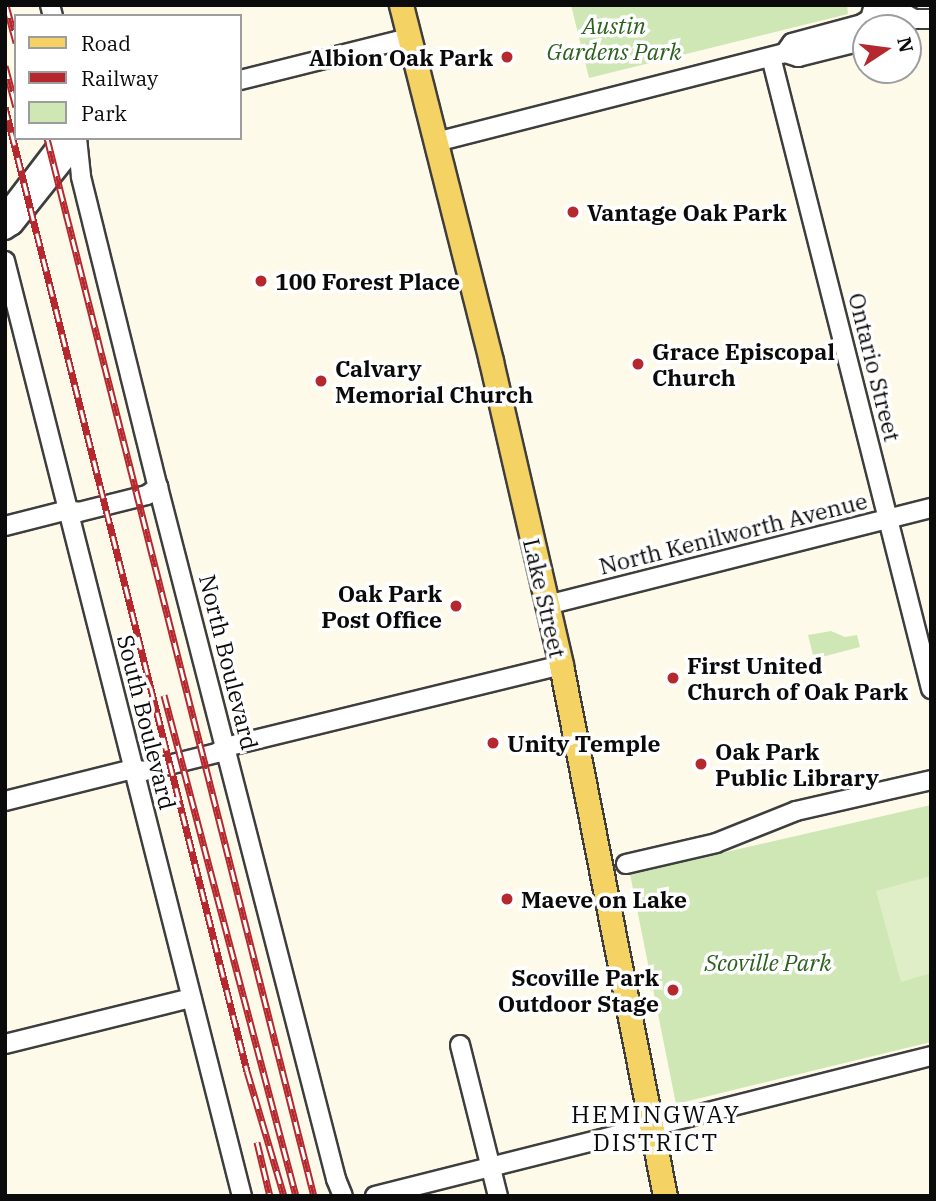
<!DOCTYPE html>
<style>
body{margin:0}
#map{position:relative;width:936px;height:1201px;overflow:hidden;background:#fefae9;font-family:"IBM Plex Serif",serif}
div>[style]{position:absolute}
.green>*{inset:0;background:#cfe7b5}
.pitch>*{inset:0;background:#e0eec7}
.roads{filter:drop-shadow(2px 0 #3e3e3e) drop-shadow(-2px 0 #3e3e3e) drop-shadow(0 2px #3e3e3e) drop-shadow(0 -2px #3e3e3e)}
.minor>*{height:18px;margin:-9px;padding:0 9px;transform-origin:9px;border-radius:9px;background:#fff}
.major>*{height:23px;margin:-11.5px;padding:0 11.5px;transform-origin:11.5px;border-radius:11.5px;background:#f4d264}
.rail>*{height:7px;margin-top:-3.5px;transform-origin:0;background:repeating-linear-gradient(90deg,#fff 0 13px,#b5282e 0 26px);box-sizing:border-box;border-block:2px solid #b5282e}
.dots>*{width:19px;height:19px;translate:-50% -50%;box-sizing:border-box;border:4px solid #fff;border-radius:50%}
span{translate:-50% -50%;white-space:nowrap;text-align:center;line-height:1.15;-webkit-text-stroke:7px #fff;paint-order:stroke}
.park-label{font-size:23px;color:#2b601e;font-style:italic}
.poi-label{font-size:23px;color:#0b0b0b;font-weight:700}
.right{translate:-100% -50%;text-align:right}
.left{translate:0 -50%;text-align:left}
.street-label{font-size:23px;color:#0b0b0b}
.neighbourhood-label{font-size:24px;color:#0b0b0b;letter-spacing:2px}
.frame{position:absolute;inset:0;border:7px solid #0b0b0b;pointer-events:none}
.legend{position:absolute;left:14px;top:14px;width:228px;height:126px;box-sizing:border-box;background:#fff;border:2px solid #9d9d9d;margin:0;padding:9px 12px;list-style:none;font-size:21px;color:#0b0b0b}
.legend li{display:flex;align-items:center;gap:14px;height:35px}
.legend b{width:35px;border:2px solid #9d9d9d}
.north{position:absolute;left:852px;top:14px;width:70px;height:70px;box-sizing:border-box;background:#fff;border:2px solid #9d9d9d;border-radius:50%;rotate:77deg;font-size:19px;font-weight:700;line-height:28px;text-align:center;color:#0b0b0b}
.north::after{content:'';display:block;margin:auto;width:24px;height:32px;background:#b5282e;clip-path:polygon(50% 0,100% 100%,50% 72%,0 100%)}
</style>
<div id="map">
<div class="green">
<div style="clip-path:polygon(571px 5px,847px 5px,848px 14px,589px 78px)"></div>
<div style="clip-path:polygon(831px 631px,845px 637px,857px 635px,860px 647px,814px 659px,808px 635px)"></div>
<div style="clip-path:polygon(931px 805px,931px 1042px,676px 1104px,630px 874px)"></div>
</div>
<div class="pitch">
<div style="clip-path:polygon(931px 876px,931px 973px,901px 982px,876px 891px)"></div>
</div>
<div class="roads">
<div class="minor">
<div style="left:50px;top:5px;width:11px;rotate:75deg"></div>
<div style="left:890px;top:5px;width:28px;rotate:30deg"></div>
<div style="left:914px;top:19px;width:17px"></div>
<div style="left:882px;top:28px;width:24px;rotate:-75deg"></div>
<div style="left:785px;top:53px;width:12px;rotate:-55deg"></div>
<div style="left:792px;top:43px;width:73px;rotate:-15.2deg"></div>
<div style="left:862px;top:24px;width:9px;rotate:-32deg"></div>
<div style="left:870px;top:19px;width:15px;rotate:-74deg"></div>
<div style="left:771px;top:57px;width:652px;rotate:75.79deg"></div>
<div style="left:240px;top:80px;width:174px;rotate:-14deg"></div>
<div style="left:77px;top:138px;width:39px;rotate:84deg"></div>
<div style="left:81px;top:177px;width:319px;rotate:76.1deg"></div>
<div style="left:158px;top:487px;width:715px;rotate:75.57deg"></div>
<div style="left:336px;top:1179px;width:18px;rotate:68deg"></div>
<div style="left:436px;top:142px;width:360px;rotate:-14.3deg"></div>
<div style="left:785px;top:53px;width:14px;rotate:17deg"></div>
<div style="left:798px;top:57px;width:70px;rotate:-14deg"></div>
<div style="left:5px;top:214px;width:91px;rotate:-52.6deg"></div>
<div style="left:60px;top:142px;width:9px;rotate:-27deg"></div>
<div style="left:5px;top:230px;width:9px;rotate:-32deg"></div>
<div style="left:13px;top:225px;width:83px;rotate:-51.3deg"></div>
<div style="left:65px;top:160px;width:24px;rotate:-68deg"></div>
<div style="left:5px;top:261px;width:965px;rotate:75.78deg"></div>
<div style="left:5px;top:526px;width:65px;rotate:-14.3deg"></div>
<div style="left:68px;top:510px;width:11px;rotate:10deg"></div>
<div style="left:79px;top:512px;width:70px;rotate:-14deg"></div>
<div style="left:147px;top:495px;width:14px;rotate:-36deg"></div>
<div style="left:547px;top:605px;width:396px;rotate:-14.2deg"></div>
<div style="left:5px;top:801px;width:132px;rotate:-14deg"></div>
<div style="left:133px;top:769px;width:11px;rotate:10deg"></div>
<div style="left:144px;top:771px;width:75px;rotate:-13.9deg"></div>
<div style="left:217px;top:753px;width:10px;rotate:-37deg"></div>
<div style="left:225px;top:747px;width:346px;rotate:-13.7deg"></div>
<div style="left:626px;top:864px;width:92px;rotate:-13.1deg"></div>
<div style="left:716px;top:843px;width:86px;rotate:-21.8deg"></div>
<div style="left:796px;top:811px;width:139px;rotate:-12.9deg"></div>
<div style="left:5px;top:1044px;width:192px;rotate:-13.9deg"></div>
<div style="left:460px;top:1045px;width:156px;rotate:75.9deg"></div>
<div style="left:375px;top:1196px;width:573px;rotate:-14.13deg"></div>
</div>
<div class="major">
<div style="left:401px;top:5px;width:367px;rotate:75.8deg"></div>
<div style="left:491px;top:361px;width:312px;rotate:77deg"></div>
<div style="left:561px;top:665px;width:541px;rotate:78.92deg"></div>
</div>
</div>
<div class="rail">
<div style="left:6px;top:5px;width:39px;rotate:75deg"></div>
<div style="left:5px;top:66px;width:42px;rotate:75deg"></div>
<div style="left:5px;top:107px;width:994px;rotate:75.91deg"></div>
<div style="left:247px;top:1071px;width:130px;rotate:73.5deg"></div>
<div style="left:47px;top:138px;width:1091px;rotate:75.84deg"></div>
<div style="left:164px;top:695px;width:518px;rotate:75.24deg"></div>
<div style="left:257px;top:1142px;width:56px;rotate:76.5deg"></div>
</div>
<div class="dots">
<div style="left:507px;top:57px;background:#b5282e"></div>
<div style="left:573px;top:212px;background:#b5282e"></div>
<div style="left:261px;top:281px;background:#b5282e"></div>
<div style="left:638px;top:364px;background:#b5282e"></div>
<div style="left:321px;top:381px;background:#b5282e"></div>
<div style="left:456px;top:606px;background:#b5282e"></div>
<div style="left:673px;top:678px;background:#b5282e"></div>
<div style="left:493px;top:743px;background:#b5282e"></div>
<div style="left:701px;top:764px;background:#b5282e"></div>
<div style="left:507px;top:899px;background:#b5282e"></div>
<div style="left:673px;top:990px;background:#b5282e"></div>
</div>
<div class="park-label">
<span style="left:614px;top:38px">Austin<br>Gardens Park</span>
<span style="left:768px;top:962px">Scoville Park</span>
</div>
<div class="poi-label">
<span class="right" style="left:493px;top:57px">Albion Oak Park</span>
<span class="left" style="left:587px;top:212px">Vantage Oak Park</span>
<span class="left" style="left:275px;top:281px">100 Forest Place</span>
<span class="left" style="left:652px;top:364px">Grace Episcopal<br>Church</span>
<span class="left" style="left:335px;top:381px">Calvary<br>Memorial Church</span>
<span class="right" style="left:442px;top:606px">Oak Park<br>Post Office</span>
<span class="left" style="left:687px;top:678px">First United<br>Church of Oak Park</span>
<span class="left" style="left:507px;top:743px">Unity Temple</span>
<span class="left" style="left:715px;top:764px">Oak Park<br>Public Library</span>
<span class="left" style="left:521px;top:899px">Maeve on Lake</span>
<span class="right" style="left:659px;top:990px">Scoville Park<br>Outdoor Stage</span>
</div>
<div class="street-label">
<span style="left:875px;top:367px;rotate:76deg">Ontario Street</span>
<span style="left:733px;top:533px;rotate:-14deg">North Kenilworth Avenue</span>
<span style="left:545px;top:598px;rotate:77deg">Lake Street</span>
<span style="left:229px;top:662px;rotate:76deg">North Boulevard</span>
<span style="left:147px;top:722px;rotate:76deg">South Boulevard</span>
</div>
<div class="neighbourhood-label">
<span style="left:656px;top:1129px">HEMINGWAY<br>DISTRICT</span>
</div>
<div class="frame"></div>
<ul class="legend">
<li><b style="height:9px;background:#f4d264"></b>Road</li>
<li><b style="height:9px;background:#b5282e"></b>Railway</li>
<li><b style="height:19px;background:#cfe7b5"></b>Park</li>
</ul>
<div class="north">N</div>
</div>
